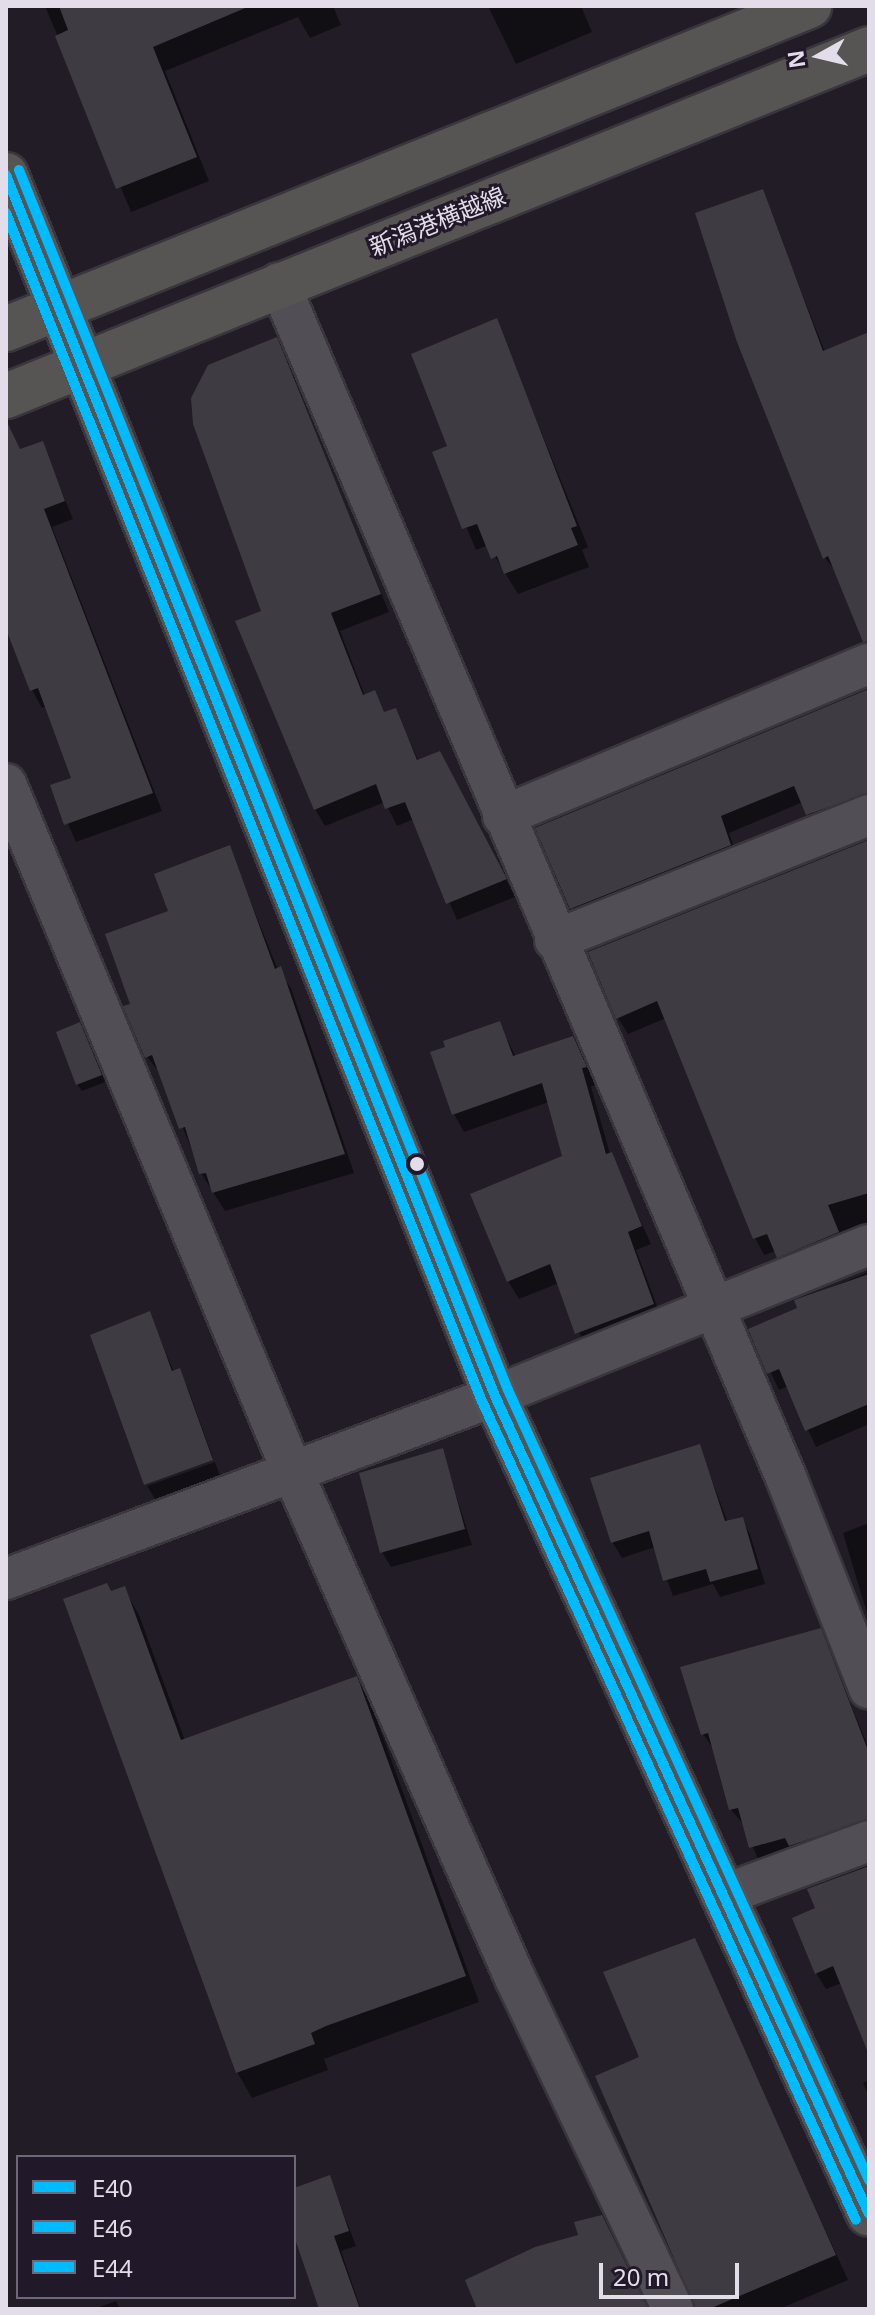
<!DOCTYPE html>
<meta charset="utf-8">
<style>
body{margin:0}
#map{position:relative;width:875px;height:2315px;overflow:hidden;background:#211c26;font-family:"Noto Sans","Noto Sans JP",sans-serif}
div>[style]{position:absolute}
.shadow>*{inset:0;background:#0007}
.building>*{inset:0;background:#3f3b42}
.roads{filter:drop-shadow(2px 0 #39363d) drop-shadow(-2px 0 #39363d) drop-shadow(0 2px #39363d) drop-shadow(0 -2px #39363d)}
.minor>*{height:40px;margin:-20px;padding:0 20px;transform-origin:20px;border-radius:20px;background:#514e56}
.primary>*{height:44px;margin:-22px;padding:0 22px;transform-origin:22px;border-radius:22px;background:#575554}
.bus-1>*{height:10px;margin:-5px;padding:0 5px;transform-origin:5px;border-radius:5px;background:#0bf}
.bus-2>*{height:10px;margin:-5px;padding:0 5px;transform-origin:5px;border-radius:5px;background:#0bf}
.bus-3>*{height:10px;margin:-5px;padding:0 5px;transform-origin:5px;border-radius:5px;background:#0bf}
.dots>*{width:22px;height:22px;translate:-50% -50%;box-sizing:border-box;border:4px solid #211929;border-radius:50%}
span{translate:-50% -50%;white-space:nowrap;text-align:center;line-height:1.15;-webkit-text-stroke:6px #211929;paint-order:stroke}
.street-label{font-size:24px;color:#e2dde8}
.frame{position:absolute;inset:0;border:8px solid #e2dde8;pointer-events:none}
.legend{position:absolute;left:16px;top:2155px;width:280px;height:144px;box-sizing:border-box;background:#211929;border:2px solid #6e6775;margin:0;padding:10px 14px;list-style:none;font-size:24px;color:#e2dde8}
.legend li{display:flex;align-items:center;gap:16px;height:40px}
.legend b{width:40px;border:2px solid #6e6775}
.north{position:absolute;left:779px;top:16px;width:80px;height:80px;-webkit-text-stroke:6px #211929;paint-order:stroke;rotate:262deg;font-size:22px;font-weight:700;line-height:32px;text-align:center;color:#e2dde8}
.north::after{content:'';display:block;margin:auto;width:28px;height:36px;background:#e2dde8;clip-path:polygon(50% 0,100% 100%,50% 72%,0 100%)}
.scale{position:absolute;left:599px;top:2263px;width:140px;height:36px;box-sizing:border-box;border:4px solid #e2dde8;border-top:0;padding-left:10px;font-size:24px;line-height:28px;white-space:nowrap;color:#e2dde8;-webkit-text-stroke:6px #211929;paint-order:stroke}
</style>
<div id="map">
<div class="shadow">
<div style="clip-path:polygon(45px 6px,333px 6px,341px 25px,310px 38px,298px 17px,165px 71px,209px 181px,131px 212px)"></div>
<div style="clip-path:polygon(488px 6px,581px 6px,592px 32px,516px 64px)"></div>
<div style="clip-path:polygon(762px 192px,825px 352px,869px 334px,869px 648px,837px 573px,825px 558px)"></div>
<div style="clip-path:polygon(496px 321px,588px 547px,582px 550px,589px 567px,518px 594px,488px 545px,476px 550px,435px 453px,449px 447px)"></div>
<div style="clip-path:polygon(276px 340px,389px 612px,340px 631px,365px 696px,374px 693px,385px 714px,395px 710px,419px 762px,450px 771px,515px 897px,457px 920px,414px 819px,397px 826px,385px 802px,325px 826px,315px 809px,264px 612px,192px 410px,195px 390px)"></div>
<div style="clip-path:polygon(42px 443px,73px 519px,52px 527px,162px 811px,76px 842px,52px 787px,73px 779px,47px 706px,42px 708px,32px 690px,6px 624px,6px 452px,8px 456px)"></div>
<div style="clip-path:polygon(869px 691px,869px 813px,817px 831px,803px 802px,729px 833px,739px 862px,581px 925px,538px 829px)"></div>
<div style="clip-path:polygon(869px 842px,869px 1241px,788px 1273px,776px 1251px,764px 1255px,755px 1238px,666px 1018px,628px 1034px,618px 1018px)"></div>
<div style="clip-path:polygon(229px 848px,278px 970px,291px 988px,354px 1173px,225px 1211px,201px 1173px,161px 1074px,147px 1057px,133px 1005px,170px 912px)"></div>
<div style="clip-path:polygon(499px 1024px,516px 1057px,573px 1038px,583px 1056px,595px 1085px,591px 1087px,610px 1154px,651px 1244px,636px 1250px,663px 1322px,587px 1351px,559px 1283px,519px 1299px,508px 1281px,565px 1158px,549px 1102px,464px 1132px,454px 1114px)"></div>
<div style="clip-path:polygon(84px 1032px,105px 1082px,82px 1091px,77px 1084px)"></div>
<div style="clip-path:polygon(869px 1272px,869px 1424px,816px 1447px,788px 1386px,779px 1390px,751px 1330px,799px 1309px,796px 1301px)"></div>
<div style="clip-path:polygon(149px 1314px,174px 1372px,179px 1371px,187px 1386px,213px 1458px,146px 1483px)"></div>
<div style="clip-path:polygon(699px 1446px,728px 1523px,742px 1519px,750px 1534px,765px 1584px,720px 1597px,713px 1584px,673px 1596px,655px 1547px,622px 1558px,613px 1543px,593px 1480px)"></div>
<div style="clip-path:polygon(442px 1451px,472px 1545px,391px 1567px,382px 1552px)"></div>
<div style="clip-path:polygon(215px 1462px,220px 1476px,155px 1499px,147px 1486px)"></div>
<div style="clip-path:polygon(869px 1523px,869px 1620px,843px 1533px)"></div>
<div style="clip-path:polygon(124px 1589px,139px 1615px,185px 1741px,356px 1678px,371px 1704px,479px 2002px,324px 2059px,328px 2070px,252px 2098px,237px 2072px,111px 1593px)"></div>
<div style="clip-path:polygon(820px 1630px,869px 1749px,869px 1837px,760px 1864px,744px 1825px,731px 1810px,714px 1750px,703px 1734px)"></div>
<div style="clip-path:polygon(869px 1865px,869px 2051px,842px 1983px,826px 1989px,816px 1973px,817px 1909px,809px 1890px)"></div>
<div style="clip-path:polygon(694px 1941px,848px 2280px,779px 2309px,696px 2309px,642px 2058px)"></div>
<div style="clip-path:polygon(869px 2080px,869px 2096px,863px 2083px)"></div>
<div style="clip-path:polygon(330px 2178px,356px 2246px,341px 2251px,361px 2309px,322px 2309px,294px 2230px,294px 2190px)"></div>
<div style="clip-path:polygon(116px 2301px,120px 2309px,94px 2309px)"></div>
</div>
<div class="building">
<div style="clip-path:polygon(59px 6px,250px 6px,153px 47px,197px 157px,116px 189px,55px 36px,68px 30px)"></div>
<div style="clip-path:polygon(763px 189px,823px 351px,869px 332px,869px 641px,863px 642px,828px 556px,823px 559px,737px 342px,695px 213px)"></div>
<div style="clip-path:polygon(497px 318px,577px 526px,571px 528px,578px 545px,504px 574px,497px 556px,491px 559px,477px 524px,462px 529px,432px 452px,447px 446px,411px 354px)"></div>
<div style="clip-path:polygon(277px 337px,381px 594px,331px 613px,363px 695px,375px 690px,384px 712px,396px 708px,417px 760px,440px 751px,507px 879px,446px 904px,405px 802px,385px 809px,376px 784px,314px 810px,235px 621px,261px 611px,193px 424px,191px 398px,208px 365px)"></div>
<div style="clip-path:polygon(6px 420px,20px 449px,43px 441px,65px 501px,44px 509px,153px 793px,64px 825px,50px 785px,71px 778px,38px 688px,30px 691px,6px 629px)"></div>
<div style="clip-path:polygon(869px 689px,869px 793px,806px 815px,794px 786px,721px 816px,731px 845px,570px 909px,535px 828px)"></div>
<div style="clip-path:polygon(869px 840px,869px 1193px,828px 1205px,839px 1232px,777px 1258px,767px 1234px,753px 1239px,657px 1001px,616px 1019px,588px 952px)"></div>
<div style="clip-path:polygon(230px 845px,275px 969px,281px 966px,345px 1154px,212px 1193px,206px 1173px,199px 1174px,185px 1127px,179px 1129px,152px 1055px,145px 1058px,123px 1006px,130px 1004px,105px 934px,168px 911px,154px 874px)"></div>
<div style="clip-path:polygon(500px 1021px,513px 1056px,573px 1036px,587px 1067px,582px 1068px,606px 1154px,612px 1152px,642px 1226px,628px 1232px,654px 1304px,575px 1334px,550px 1264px,507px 1282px,470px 1194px,562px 1156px,542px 1083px,452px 1115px,430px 1052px,445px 1047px,443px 1041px)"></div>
<div style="clip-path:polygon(80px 1022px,102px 1075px,76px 1085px,56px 1032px)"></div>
<div style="clip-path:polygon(869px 1274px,869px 1404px,805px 1431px,779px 1369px,767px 1374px,748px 1329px,797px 1308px,794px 1300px)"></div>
<div style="clip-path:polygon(150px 1311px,172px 1371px,180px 1368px,213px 1460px,144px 1485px,90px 1335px)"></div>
<div style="clip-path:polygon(700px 1444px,725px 1521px,743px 1517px,758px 1569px,710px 1582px,706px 1569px,663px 1581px,649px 1531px,611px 1543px,590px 1478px)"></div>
<div style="clip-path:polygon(443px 1448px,465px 1529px,380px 1553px,359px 1473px)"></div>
<div style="clip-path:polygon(107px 1583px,111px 1591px,125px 1586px,181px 1740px,357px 1676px,466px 1976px,326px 2026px,311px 2033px,315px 2044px,236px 2073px,63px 1599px)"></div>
<div style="clip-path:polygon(821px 1628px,869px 1753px,869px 1819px,789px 1846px,785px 1838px,749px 1848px,738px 1808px,729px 1810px,708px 1733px,701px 1735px,680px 1667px)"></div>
<div style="clip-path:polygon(869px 1866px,869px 2050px,867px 2050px,833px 1966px,815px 1974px,792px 1918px,815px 1908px,807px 1889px)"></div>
<div style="clip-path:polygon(695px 1938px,836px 2255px,709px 2309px,696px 2309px,595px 2076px,639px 2057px,603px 1972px)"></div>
<div style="clip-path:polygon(330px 2175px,349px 2231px,334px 2236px,360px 2309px,319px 2309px,294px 2236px,294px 2188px)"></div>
<div style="clip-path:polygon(602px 2215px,648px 2309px,477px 2309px,465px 2280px,535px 2247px,578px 2235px,574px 2222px)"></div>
</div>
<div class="roads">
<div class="minor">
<div style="left:279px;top:283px;width:1300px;rotate:67deg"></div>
<div style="left:787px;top:1480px;width:224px;rotate:68.5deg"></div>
<div style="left:6px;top:784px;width:746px;rotate:67.39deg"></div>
<div style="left:293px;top:1473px;width:552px;rotate:66.27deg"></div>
<div style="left:515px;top:1978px;width:367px;rotate:64.5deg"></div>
<div style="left:503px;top:816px;width:396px;rotate:-22.6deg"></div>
<div style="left:555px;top:940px;width:338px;rotate:-21.7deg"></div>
<div style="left:6px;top:1579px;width:522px;rotate:-20.52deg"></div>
<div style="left:495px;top:1396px;width:403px;rotate:-22deg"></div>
<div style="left:723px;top:1895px;width:156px;rotate:-20.3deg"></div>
</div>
<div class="primary">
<div style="left:6px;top:175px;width:1315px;rotate:68.17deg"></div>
<div style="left:495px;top:1396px;width:899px;rotate:65.43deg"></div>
<div style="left:6px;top:329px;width:866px;rotate:-21.91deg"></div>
<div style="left:6px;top:396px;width:930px;rotate:-21.9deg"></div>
</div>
</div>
<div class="bus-1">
<div style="left:6px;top:175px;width:1315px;rotate:68.17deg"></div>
<div style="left:495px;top:1396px;width:899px;rotate:65.43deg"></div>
</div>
<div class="bus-2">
<div style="left:6px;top:213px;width:1280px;rotate:68.17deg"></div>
<div style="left:482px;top:1401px;width:900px;rotate:65.46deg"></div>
</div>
<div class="bus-3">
<div style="left:19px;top:170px;width:1314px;rotate:68.16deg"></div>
<div style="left:508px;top:1390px;width:869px;rotate:65.44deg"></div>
</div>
<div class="dots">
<div style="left:417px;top:1164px;background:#e2dde8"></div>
</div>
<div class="street-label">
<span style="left:437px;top:221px;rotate:-22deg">新潟港横越線</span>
</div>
<div class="frame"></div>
<ul class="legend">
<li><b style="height:10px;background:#0bf"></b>E40</li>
<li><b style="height:10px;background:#0bf"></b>E46</li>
<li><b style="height:10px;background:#0bf"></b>E44</li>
</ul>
<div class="north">N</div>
<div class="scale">20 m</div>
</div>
